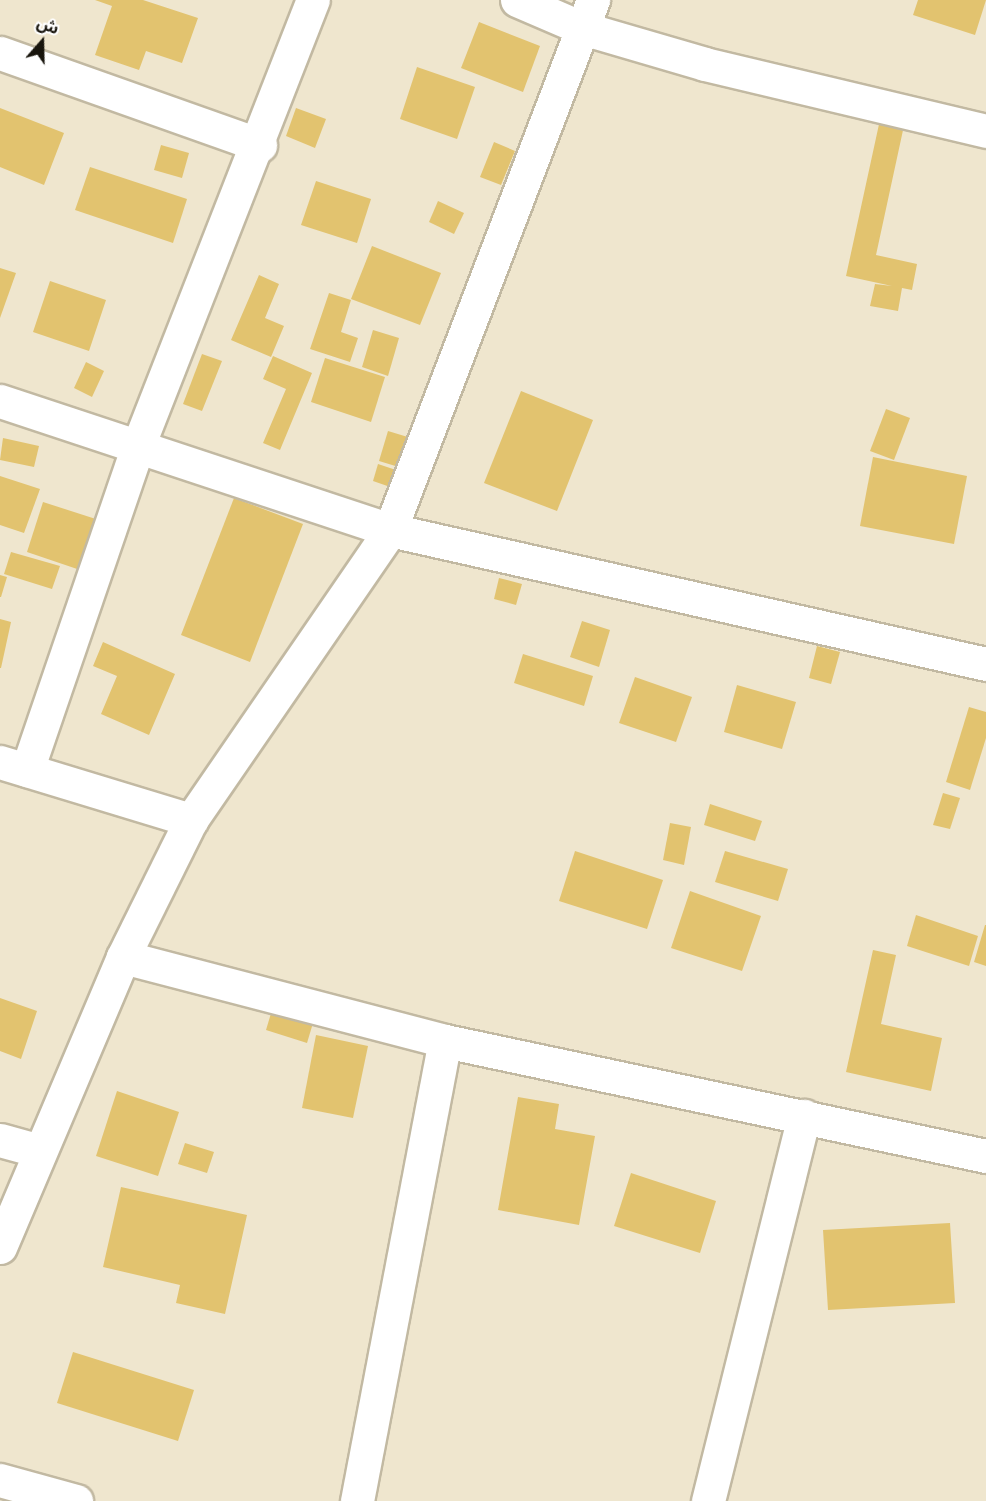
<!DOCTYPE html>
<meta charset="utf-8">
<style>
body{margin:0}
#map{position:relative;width:986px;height:1501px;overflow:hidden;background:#efe6ce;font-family:"Archivo Narrow","Noto Sans Arabic",sans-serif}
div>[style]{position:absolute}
.building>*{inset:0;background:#e2c36f}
.roads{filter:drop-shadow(2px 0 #c2b9a2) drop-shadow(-2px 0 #c2b9a2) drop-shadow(0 2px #c2b9a2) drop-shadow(0 -2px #c2b9a2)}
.street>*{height:33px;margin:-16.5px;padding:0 16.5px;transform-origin:16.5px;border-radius:16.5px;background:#fff}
span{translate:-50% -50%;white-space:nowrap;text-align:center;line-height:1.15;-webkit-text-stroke:4.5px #fff;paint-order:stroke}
.north{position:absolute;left:12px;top:12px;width:60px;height:60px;-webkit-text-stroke:4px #fff;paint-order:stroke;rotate:20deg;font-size:16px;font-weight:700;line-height:24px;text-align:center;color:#18150d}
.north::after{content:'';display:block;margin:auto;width:21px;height:27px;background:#18150d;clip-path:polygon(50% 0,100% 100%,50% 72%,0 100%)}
</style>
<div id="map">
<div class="building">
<div style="clip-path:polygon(95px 0,143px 0,198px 18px,182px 63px,146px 51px,139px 70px,95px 55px,112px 6px)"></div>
<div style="clip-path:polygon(918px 0,986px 0,975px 35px,913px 15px)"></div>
<div style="clip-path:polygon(479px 22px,540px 46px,523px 92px,461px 68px)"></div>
<div style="clip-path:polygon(417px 67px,475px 87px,457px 139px,400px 119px)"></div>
<div style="clip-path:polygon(0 108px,64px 133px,44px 185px,0 167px)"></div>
<div style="clip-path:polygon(296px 108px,326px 119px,315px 148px,286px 136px)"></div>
<div style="clip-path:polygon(881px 115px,905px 121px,876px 255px,917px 264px,912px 290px,902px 288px,898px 311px,870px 306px,875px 284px,892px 286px,846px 276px)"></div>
<div style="clip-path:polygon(494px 142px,515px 151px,501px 185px,480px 177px)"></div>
<div style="clip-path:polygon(161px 145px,189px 153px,182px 178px,154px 170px)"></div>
<div style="clip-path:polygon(90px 167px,187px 199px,173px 243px,75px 210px)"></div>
<div style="clip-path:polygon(316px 181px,371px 199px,357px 243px,301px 225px)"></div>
<div style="clip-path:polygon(438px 201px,464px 213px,454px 234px,429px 222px)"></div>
<div style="clip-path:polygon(372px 246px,441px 273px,420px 325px,351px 299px)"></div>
<div style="clip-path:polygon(0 268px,16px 273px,0 318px)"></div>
<div style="clip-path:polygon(259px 275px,279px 284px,265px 318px,284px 326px,271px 357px,231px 340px)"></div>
<div style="clip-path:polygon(50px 281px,106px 300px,89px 351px,33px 332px)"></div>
<div style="clip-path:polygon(329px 293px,351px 300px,341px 332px,358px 338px,350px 362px,310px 349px)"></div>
<div style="clip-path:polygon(373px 330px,399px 338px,388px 376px,362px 367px)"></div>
<div style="clip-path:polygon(202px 354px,222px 361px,202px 411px,183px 404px)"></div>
<div style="clip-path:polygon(273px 356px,312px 373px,280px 450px,263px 443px,286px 389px,263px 379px)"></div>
<div style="clip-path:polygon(325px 358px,385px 377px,371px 422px,311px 402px)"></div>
<div style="clip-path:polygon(86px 362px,104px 371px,92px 397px,74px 388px)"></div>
<div style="clip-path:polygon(521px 391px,593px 420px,557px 511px,484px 483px)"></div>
<div style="clip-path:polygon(886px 409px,910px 418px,894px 460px,870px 451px)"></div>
<div style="clip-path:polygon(388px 431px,411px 438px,402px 468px,379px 461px)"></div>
<div style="clip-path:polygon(3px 438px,39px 446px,34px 467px,0 460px)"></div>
<div style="clip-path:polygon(873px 457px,967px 476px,954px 544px,860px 526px)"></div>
<div style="clip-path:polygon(378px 464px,402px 472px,396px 489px,373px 481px)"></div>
<div style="clip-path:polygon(0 476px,40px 489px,24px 533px,0 525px)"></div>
<div style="clip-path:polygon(234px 498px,303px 524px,250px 662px,181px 635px)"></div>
<div style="clip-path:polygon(43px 502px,102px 521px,86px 572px,27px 552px)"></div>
<div style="clip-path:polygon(11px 552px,60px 566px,52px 589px,4px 574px)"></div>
<div style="clip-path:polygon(0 575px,7px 577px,1px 597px,0 597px)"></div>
<div style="clip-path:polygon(499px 578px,522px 584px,516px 605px,494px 599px)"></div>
<div style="clip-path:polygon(0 619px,11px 622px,1px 668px,0 668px)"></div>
<div style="clip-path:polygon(582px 621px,610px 630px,599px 667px,570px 657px)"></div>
<div style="clip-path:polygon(103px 642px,175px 674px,149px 735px,101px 714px,117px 676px,93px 666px)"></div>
<div style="clip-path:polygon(817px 646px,840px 652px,831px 684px,809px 678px)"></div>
<div style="clip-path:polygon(523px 654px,593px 676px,584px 706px,514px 683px)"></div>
<div style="clip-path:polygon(635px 677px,692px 697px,676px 742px,619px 723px)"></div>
<div style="clip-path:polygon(737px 685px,796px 702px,782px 749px,724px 732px)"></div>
<div style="clip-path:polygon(969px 707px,986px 712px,986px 738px,970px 790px,946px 782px)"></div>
<div style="clip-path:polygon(943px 793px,960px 798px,950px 829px,933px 825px)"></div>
<div style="clip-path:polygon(710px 804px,762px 821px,755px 841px,704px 825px)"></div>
<div style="clip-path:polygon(670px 823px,691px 827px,684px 865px,663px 860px)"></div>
<div style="clip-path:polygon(575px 851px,663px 880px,647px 929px,559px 901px)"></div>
<div style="clip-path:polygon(725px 851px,788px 869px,778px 901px,715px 882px)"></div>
<div style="clip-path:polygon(690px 891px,761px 916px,742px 971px,671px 948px)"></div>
<div style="clip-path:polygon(916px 915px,978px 936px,969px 966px,907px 946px)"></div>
<div style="clip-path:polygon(985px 925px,986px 925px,986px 966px,974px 962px)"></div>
<div style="clip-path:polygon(873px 950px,896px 955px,881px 1024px,942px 1038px,931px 1091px,846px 1072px)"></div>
<div style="clip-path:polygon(0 998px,37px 1011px,21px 1059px,0 1051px)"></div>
<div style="clip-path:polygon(272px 1010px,313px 1023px,307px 1043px,266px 1030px)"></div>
<div style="clip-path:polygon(316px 1035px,368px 1046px,353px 1118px,302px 1108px)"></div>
<div style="clip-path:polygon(117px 1091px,179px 1112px,158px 1176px,96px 1156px)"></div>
<div style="clip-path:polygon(518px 1097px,559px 1104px,555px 1129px,595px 1136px,579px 1225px,498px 1210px)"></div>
<div style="clip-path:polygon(185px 1143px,214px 1152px,207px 1173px,178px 1164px)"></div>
<div style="clip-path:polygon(631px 1173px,716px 1201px,700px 1253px,614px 1226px)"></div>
<div style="clip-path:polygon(121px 1187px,247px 1215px,225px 1314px,176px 1303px,180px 1285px,103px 1267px)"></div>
<div style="clip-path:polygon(950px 1223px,955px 1303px,828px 1310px,823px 1230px)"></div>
<div style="clip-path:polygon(73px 1352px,194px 1390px,178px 1441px,57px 1403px)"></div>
</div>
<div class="roads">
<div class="street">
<div style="left:517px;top:0;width:71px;rotate:23.3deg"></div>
<div style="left:582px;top:28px;width:128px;rotate:16.3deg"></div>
<div style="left:705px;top:64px;width:289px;rotate:13.4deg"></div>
<div style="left:0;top:53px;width:276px;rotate:19.5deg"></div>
<div style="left:0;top:401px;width:411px;rotate:18.3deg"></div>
<div style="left:390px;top:530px;width:611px;rotate:12.67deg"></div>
<div style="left:0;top:762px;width:200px;rotate:16.9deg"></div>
<div style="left:27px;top:770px;width:342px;rotate:-71.1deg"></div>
<div style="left:138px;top:446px;width:479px;rotate:-68.6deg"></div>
<div style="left:123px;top:957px;width:333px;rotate:14.6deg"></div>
<div style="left:445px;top:1041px;width:553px;rotate:12deg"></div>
<div style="left:0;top:1140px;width:41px;rotate:15.4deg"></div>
<div style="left:0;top:1247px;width:315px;rotate:-67deg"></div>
<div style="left:123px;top:957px;width:153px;rotate:-63.6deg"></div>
<div style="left:191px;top:820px;width:352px;rotate:-55.5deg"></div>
<div style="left:390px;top:530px;width:568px;rotate:-69.04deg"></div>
<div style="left:0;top:1480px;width:79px;rotate:15.4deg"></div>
<div style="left:357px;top:1501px;width:468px;rotate:-79.2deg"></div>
<div style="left:708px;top:1501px;width:397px;rotate:-76deg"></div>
</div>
</div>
<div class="north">ش</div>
</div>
